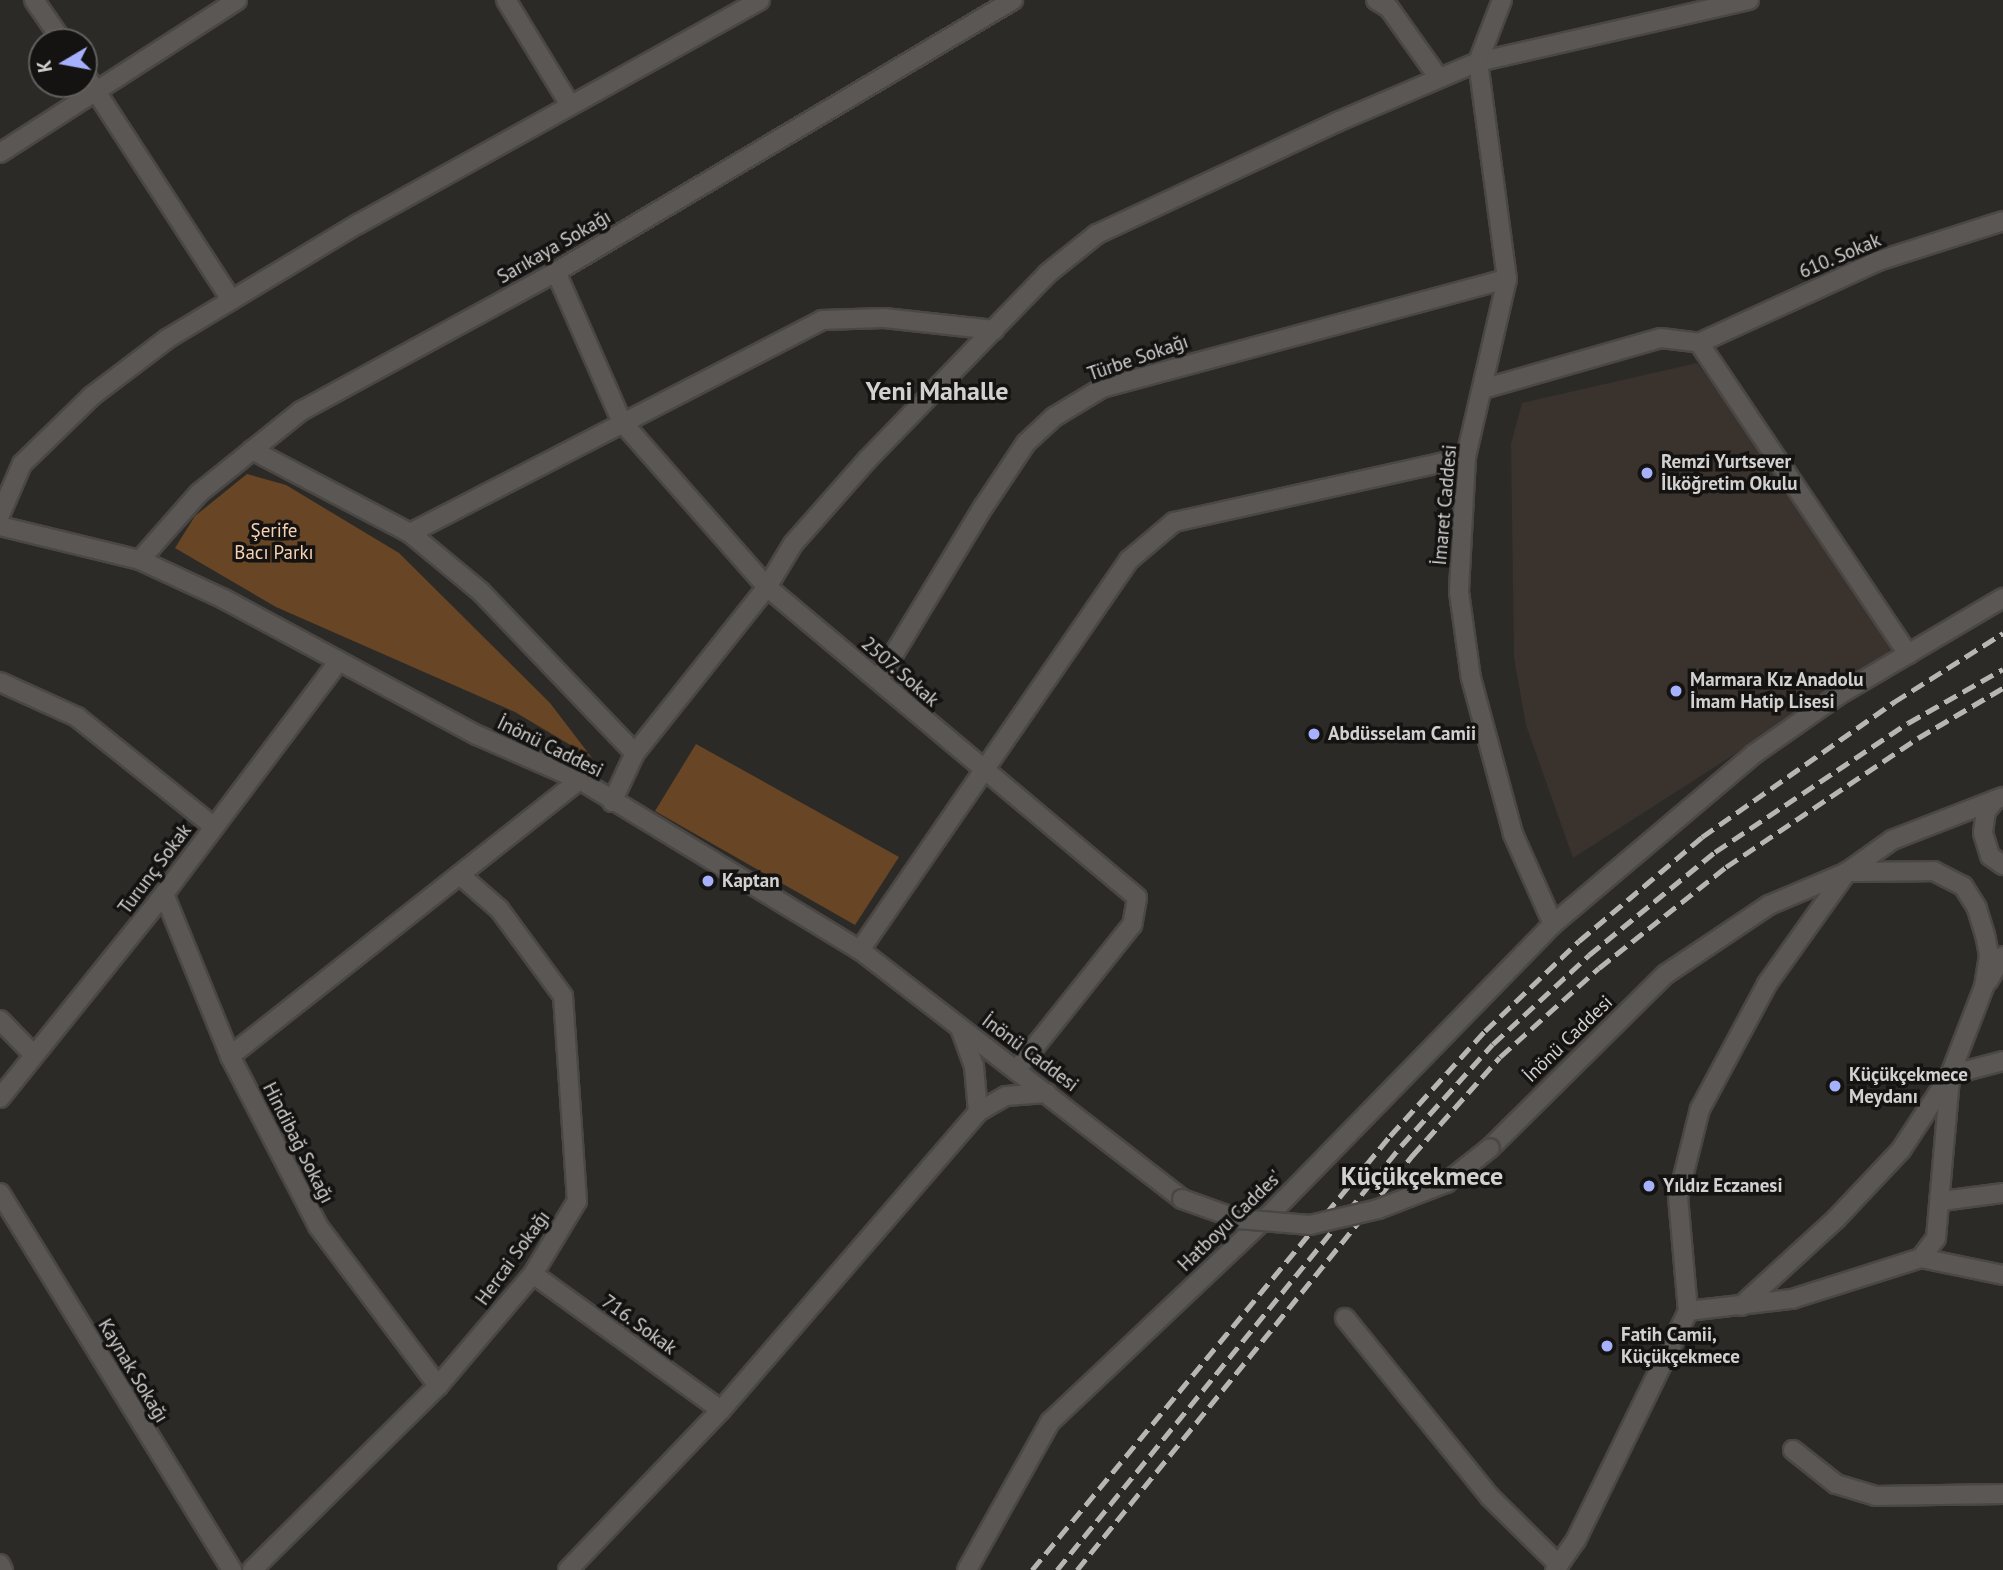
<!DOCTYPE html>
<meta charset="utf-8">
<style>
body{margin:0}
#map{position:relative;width:2003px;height:1570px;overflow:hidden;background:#2c2a27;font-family:"PT Sans",sans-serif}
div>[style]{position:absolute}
.built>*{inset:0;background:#3a322c}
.green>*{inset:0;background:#674525}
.roads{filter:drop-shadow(2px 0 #4a4745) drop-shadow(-2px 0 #4a4745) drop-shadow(0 2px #4a4745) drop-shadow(0 -2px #4a4745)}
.street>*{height:18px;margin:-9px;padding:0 9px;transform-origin:9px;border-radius:9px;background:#5a5754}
.secondary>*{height:18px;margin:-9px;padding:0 9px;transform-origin:9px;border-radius:9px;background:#5a5754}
.rail>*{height:5px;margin-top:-2.5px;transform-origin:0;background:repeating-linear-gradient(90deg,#b8b6b3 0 14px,transparent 0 21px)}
.bridges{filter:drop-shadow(2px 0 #4a4745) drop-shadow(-2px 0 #4a4745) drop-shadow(0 2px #4a4745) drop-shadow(0 -2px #4a4745)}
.secondary-bridge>*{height:18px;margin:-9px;padding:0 9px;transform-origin:9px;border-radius:9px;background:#5a5754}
.dots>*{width:19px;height:19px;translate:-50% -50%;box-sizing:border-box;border:4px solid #141312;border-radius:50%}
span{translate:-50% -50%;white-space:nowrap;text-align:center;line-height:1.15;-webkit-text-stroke:7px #141312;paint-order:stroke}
.street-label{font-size:19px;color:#d3d1cf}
.poi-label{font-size:19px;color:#d3d1cf;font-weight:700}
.left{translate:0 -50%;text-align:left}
.park-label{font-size:19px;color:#f6d1b2}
.district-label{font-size:26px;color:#d3d1cf;font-weight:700}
.north{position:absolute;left:28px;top:28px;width:70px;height:70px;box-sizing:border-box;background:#141312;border:2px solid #605f5e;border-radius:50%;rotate:260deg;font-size:19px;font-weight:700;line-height:28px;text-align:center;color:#d3d1cf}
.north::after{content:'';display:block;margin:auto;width:24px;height:32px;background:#a5b1fc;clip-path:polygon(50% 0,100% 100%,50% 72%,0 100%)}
</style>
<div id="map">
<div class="built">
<div style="clip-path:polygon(1697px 363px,1804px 502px,1900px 648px,1573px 858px,1526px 725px,1514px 658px,1511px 444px,1522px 403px)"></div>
</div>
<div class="green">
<div style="clip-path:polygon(247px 474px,286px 485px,399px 553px,550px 703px,592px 758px,515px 712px,276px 607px,175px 548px,195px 516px)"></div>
<div style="clip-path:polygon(696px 744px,899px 857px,855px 925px,655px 811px)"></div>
</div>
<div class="roads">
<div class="street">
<div style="left:34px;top:0;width:51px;rotate:55.4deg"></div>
<div style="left:506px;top:0;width:123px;rotate:58.6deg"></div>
<div style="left:1376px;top:0;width:15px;rotate:32deg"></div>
<div style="left:1389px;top:8px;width:85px;rotate:54.6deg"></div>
<div style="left:84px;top:73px;width:268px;rotate:57deg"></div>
<div style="left:0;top:153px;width:282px;rotate:-32.8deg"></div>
<div style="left:556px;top:272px;width:164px;rotate:66.3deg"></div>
<div style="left:622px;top:422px;width:220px;rotate:48.7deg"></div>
<div style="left:767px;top:587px;width:483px;rotate:40deg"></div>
<div style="left:1137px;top:898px;width:27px;rotate:100deg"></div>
<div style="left:1132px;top:925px;width:184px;rotate:128.6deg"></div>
<div style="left:1699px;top:343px;width:197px;rotate:-24.6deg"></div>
<div style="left:1878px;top:261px;width:131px;rotate:-17.7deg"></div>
<div style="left:1483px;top:389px;width:185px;rotate:-16deg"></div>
<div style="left:1661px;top:338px;width:38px;rotate:7deg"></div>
<div style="left:1699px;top:343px;width:375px;rotate:56.1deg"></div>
<div style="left:252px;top:450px;width:178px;rotate:27.7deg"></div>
<div style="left:410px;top:533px;width:92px;rotate:39.7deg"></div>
<div style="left:481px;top:592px;width:223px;rotate:46.3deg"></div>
<div style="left:0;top:515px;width:56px;rotate:-66.7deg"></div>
<div style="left:22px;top:464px;width:98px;rotate:-44.2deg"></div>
<div style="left:92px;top:396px;width:94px;rotate:-37.2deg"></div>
<div style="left:167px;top:339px;width:223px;rotate:-31.1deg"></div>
<div style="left:358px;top:224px;width:460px;rotate:-29.1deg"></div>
<div style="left:410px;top:533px;width:464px;rotate:-27.3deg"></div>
<div style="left:822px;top:320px;width:62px;rotate:-1.8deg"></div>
<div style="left:884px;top:318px;width:111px;rotate:6.2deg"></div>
<div style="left:140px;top:560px;width:89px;rotate:-48.6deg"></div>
<div style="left:199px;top:493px;width:131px;rotate:-38.8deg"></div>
<div style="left:301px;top:411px;width:290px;rotate:-28.6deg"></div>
<div style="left:556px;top:272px;width:532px;rotate:-30.76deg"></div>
<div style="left:878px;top:680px;width:204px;rotate:-58.7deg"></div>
<div style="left:984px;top:506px;width:76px;rotate:-56.3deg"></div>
<div style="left:1026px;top:443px;width:38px;rotate:-43deg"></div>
<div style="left:1054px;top:417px;width:56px;rotate:-31.1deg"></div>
<div style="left:1102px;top:388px;width:419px;rotate:-15.1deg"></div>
<div style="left:0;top:682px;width:85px;rotate:24.4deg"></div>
<div style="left:77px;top:717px;width:174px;rotate:38.7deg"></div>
<div style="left:612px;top:802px;width:54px;rotate:-64.9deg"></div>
<div style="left:635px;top:753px;width:212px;rotate:-51.5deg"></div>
<div style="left:767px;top:587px;width:50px;rotate:-58.8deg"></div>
<div style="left:793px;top:544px;width:113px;rotate:-48.6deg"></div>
<div style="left:868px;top:459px;width:257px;rotate:-45.9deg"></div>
<div style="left:1047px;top:274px;width:64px;rotate:-38.7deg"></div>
<div style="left:1097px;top:234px;width:265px;rotate:-25deg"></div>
<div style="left:1337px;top:122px;width:153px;rotate:-23.1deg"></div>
<div style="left:1478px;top:62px;width:278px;rotate:-12.9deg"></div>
<div style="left:164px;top:894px;width:175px;rotate:67.8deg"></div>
<div style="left:230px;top:1056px;width:191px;rotate:62.6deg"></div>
<div style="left:318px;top:1226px;width:200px;rotate:53.1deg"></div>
<div style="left:860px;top:950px;width:474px;rotate:-55.4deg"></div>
<div style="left:1129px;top:560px;width:59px;rotate:-40.2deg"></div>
<div style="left:1174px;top:522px;width:299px;rotate:-12.5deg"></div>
<div style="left:0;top:1020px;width:47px;rotate:45.9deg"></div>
<div style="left:230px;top:1056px;width:446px;rotate:-38.3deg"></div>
<div style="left:1950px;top:1075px;width:55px;rotate:-14.8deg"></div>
<div style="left:0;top:1098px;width:262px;rotate:-51.2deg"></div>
<div style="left:164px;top:894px;width:291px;rotate:-53.1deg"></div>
<div style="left:0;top:1193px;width:443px;rotate:58.4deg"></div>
<div style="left:1942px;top:1201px;width:62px;rotate:-7.5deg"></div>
<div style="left:1921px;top:1258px;width:84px;rotate:11.7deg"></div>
<div style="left:533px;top:1274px;width:232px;rotate:35.9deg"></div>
<div style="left:1345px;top:1318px;width:229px;rotate:51deg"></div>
<div style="left:1489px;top:1496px;width:98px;rotate:44.6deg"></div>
<div style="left:1793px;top:1450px;width:55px;rotate:38.3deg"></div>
<div style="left:1836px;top:1484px;width:42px;rotate:16.7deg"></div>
<div style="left:1876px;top:1496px;width:127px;rotate:-0.9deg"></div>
<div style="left:0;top:1564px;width:7px;rotate:63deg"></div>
<div style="left:252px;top:1570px;width:262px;rotate:-44.7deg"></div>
<div style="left:438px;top:1386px;width:147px;rotate:-49.7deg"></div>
<div style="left:533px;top:1274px;width:85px;rotate:-58.9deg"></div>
<div style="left:577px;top:1201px;width:205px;rotate:-93.9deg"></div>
<div style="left:563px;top:996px;width:108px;rotate:-126.3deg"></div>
<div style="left:499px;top:909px;width:52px;rotate:-138.9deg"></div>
</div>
<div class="secondary">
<div style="left:1502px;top:0;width:66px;rotate:111.2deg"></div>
<div style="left:1478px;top:62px;width:219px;rotate:82.4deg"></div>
<div style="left:1507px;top:279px;width:183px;rotate:103deg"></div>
<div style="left:1466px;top:457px;width:135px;rotate:93deg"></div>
<div style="left:1459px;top:592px;width:87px;rotate:82.1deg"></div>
<div style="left:1471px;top:678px;width:162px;rotate:74.9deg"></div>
<div style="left:1513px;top:834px;width:98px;rotate:66deg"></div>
<div style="left:0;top:526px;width:144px;rotate:13.7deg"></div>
<div style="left:140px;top:560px;width:93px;rotate:24.9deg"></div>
<div style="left:224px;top:599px;width:287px;rotate:28.3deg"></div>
<div style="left:477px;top:735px;width:112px;rotate:23.6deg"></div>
<div style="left:580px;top:780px;width:328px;rotate:31.3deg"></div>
<div style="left:860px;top:950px;width:407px;rotate:37.7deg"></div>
<div style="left:1995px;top:800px;width:14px;rotate:129deg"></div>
<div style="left:1986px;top:811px;width:22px;rotate:98deg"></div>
<div style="left:1983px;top:833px;width:24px;rotate:73deg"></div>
<div style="left:1990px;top:856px;width:16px;rotate:35deg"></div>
<div style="left:1988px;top:981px;width:29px;rotate:-59deg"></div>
<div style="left:960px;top:1028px;width:40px;rotate:69.8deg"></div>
<div style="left:974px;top:1066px;width:46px;rotate:85deg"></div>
<div style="left:1490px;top:1148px;width:247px;rotate:-44.7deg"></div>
<div style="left:1666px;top:974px;width:124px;rotate:-33.8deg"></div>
<div style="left:1769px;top:905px;width:85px;rotate:-22.9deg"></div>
<div style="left:1847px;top:872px;width:55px;rotate:-35.4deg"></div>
<div style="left:1892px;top:840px;width:119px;rotate:-21.2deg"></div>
<div style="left:1741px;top:1306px;width:129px;rotate:-42.5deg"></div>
<div style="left:1836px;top:1219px;width:95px;rotate:-46.7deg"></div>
<div style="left:1901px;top:1150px;width:90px;rotate:-56.8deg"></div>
<div style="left:1950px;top:1075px;width:94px;rotate:-68.9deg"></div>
<div style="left:1984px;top:987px;width:32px;rotate:-81deg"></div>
<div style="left:1989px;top:955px;width:20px;rotate:-101deg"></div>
<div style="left:1985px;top:935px;width:28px;rotate:-107deg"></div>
<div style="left:1977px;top:908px;width:26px;rotate:-122deg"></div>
<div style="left:1963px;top:886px;width:33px;rotate:-153deg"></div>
<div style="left:1934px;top:871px;width:87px;rotate:179.3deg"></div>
<div style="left:1688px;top:1311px;width:105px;rotate:-6.6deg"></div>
<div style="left:1792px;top:1299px;width:135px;rotate:-17.6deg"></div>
<div style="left:1921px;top:1258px;width:25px;rotate:-53deg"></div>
<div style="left:1936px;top:1238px;width:161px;rotate:-85deg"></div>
<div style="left:568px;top:1570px;width:221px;rotate:-46.3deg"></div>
<div style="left:721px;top:1410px;width:394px;rotate:-49.2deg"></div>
<div style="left:978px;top:1112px;width:32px;rotate:-30deg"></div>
<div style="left:1006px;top:1096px;width:41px;rotate:-4.2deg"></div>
<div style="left:967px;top:1570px;width:170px;rotate:-60.7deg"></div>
<div style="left:1050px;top:1422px;width:308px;rotate:-43.4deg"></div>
<div style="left:1274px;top:1210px;width:400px;rotate:-45.7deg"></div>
<div style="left:1553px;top:924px;width:263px;rotate:-40.2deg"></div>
<div style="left:1754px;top:754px;width:101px;rotate:-34.9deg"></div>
<div style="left:1837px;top:696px;width:193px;rotate:-30.6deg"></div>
<div style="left:1555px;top:1570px;width:37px;rotate:-55deg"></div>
<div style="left:1576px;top:1540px;width:255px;rotate:-63.9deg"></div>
<div style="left:1688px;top:1311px;width:114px;rotate:-95deg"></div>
<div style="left:1678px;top:1197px;width:91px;rotate:-76deg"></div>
<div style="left:1700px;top:1109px;width:142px;rotate:-61.8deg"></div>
<div style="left:1767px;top:984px;width:138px;rotate:-54.5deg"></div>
</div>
</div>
<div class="rail">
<div style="left:1032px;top:1570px;width:563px;rotate:-50.48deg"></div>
<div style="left:1390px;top:1136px;width:142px;rotate:-47.9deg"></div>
<div style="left:1485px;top:1031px;width:130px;rotate:-43.8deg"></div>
<div style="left:1579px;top:941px;width:161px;rotate:-40.2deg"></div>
<div style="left:1702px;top:837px;width:235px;rotate:-35.1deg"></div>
<div style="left:1894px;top:702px;width:129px;rotate:-32.3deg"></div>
<div style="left:1057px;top:1570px;width:546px;rotate:-50.95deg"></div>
<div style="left:1401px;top:1146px;width:137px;rotate:-48deg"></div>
<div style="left:1493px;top:1044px;width:131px;rotate:-42.8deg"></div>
<div style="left:1589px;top:955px;width:163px;rotate:-39.3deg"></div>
<div style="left:1715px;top:852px;width:232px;rotate:-33.8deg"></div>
<div style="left:1908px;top:723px;width:109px;rotate:-29.6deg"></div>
<div style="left:1077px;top:1570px;width:533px;rotate:-51.02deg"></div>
<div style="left:1412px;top:1156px;width:132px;rotate:-48.4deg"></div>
<div style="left:1500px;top:1057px;width:133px;rotate:-42deg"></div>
<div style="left:1599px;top:968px;width:162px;rotate:-38.5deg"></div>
<div style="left:1726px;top:867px;width:231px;rotate:-33.9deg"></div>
<div style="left:1918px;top:738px;width:99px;rotate:-30.5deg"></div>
</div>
<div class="bridges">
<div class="secondary-bridge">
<div style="left:1182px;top:1199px;width:59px;rotate:19.7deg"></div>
<div style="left:1238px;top:1219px;width:72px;rotate:4.8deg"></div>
<div style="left:1310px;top:1225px;width:70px;rotate:-13.2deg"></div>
<div style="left:1378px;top:1209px;width:73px;rotate:-20.9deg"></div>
<div style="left:1446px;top:1183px;width:56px;rotate:-38.5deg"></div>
</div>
</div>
<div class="dots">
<div style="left:1647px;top:473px;background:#a5b1fc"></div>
<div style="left:1676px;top:691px;background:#a5b1fc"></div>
<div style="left:1314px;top:734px;background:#a5b1fc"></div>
<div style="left:708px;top:881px;background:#a5b1fc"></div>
<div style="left:1835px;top:1086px;background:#a5b1fc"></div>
<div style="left:1649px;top:1186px;background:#a5b1fc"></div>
<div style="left:1607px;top:1346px;background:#a5b1fc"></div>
</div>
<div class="street-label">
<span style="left:554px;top:247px;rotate:-30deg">Sarıkaya Sokağı</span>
<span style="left:1840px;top:256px;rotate:-23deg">610. Sokak</span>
<span style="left:1138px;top:358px;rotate:-19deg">Türbe Sokağı</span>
<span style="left:1445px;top:505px;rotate:-85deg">İmaret Caddesi</span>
<span style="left:900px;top:672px;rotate:41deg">2507. Sokak</span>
<span style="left:550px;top:747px;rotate:26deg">İnönü Caddesi</span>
<span style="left:155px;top:869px;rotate:-53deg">Turunç Sokak</span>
<span style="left:1568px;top:1039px;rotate:-44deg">İnönü Caddesi</span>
<span style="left:1030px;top:1053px;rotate:37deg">İnönü Caddesi</span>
<span style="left:298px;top:1143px;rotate:63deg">Hindibağ Sokağı</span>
<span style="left:1230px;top:1221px;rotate:-44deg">Hatboyu Caddes'</span>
<span style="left:513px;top:1258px;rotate:-54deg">Hercai Sokağı</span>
<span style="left:639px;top:1325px;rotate:36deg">716. Sokak</span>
<span style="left:133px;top:1371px;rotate:59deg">Kaynak Sokağı</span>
</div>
<div class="poi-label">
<span class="left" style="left:1661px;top:473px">Remzi Yurtsever<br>İlköğretim Okulu</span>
<span class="left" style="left:1690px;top:691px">Marmara Kız Anadolu<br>İmam Hatip Lisesi</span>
<span class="left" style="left:1328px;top:734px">Abdüsselam Camii</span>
<span class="left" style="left:722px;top:881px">Kaptan</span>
<span class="left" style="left:1849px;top:1086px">Küçükçekmece<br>Meydanı</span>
<span class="left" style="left:1663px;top:1186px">Yıldız Eczanesi</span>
<span class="left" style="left:1621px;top:1346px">Fatih Camii,<br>Küçükçekmece</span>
</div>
<div class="park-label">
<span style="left:274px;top:542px">Şerife<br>Bacı Parkı</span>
</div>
<div class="district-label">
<span style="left:937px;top:391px">Yeni Mahalle</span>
<span style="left:1422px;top:1176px">Küçükçekmece</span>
</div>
<div class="north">K</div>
</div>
